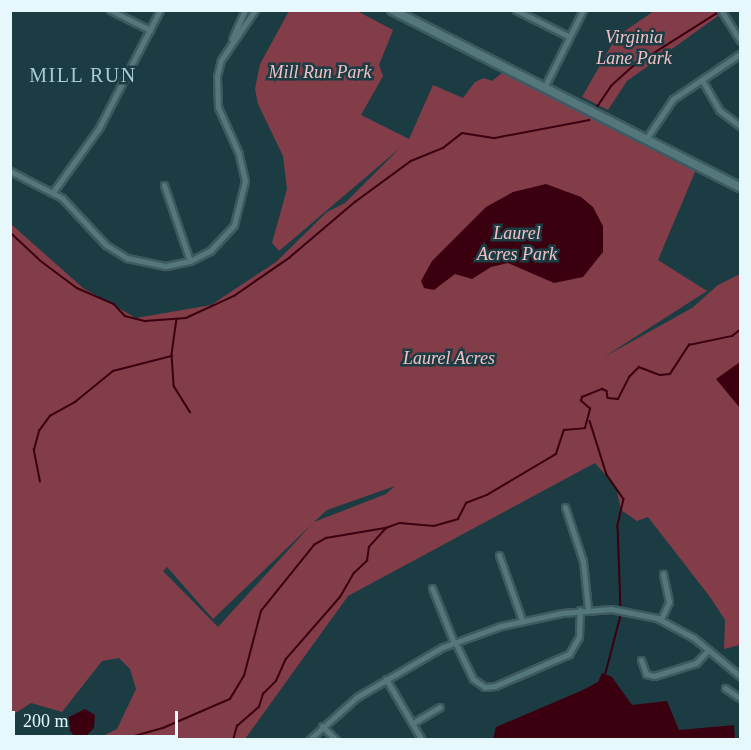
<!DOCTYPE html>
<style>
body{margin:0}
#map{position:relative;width:751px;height:750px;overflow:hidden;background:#1b3c43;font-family:"Times New Roman",serif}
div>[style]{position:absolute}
.green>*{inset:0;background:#823d48}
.water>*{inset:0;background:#3b0010}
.stream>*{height:1.5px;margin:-0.75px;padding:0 0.75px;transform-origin:0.75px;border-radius:0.75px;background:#3b0010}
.roads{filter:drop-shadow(2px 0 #3d5a60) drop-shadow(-2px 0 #3d5a60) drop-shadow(0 2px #3d5a60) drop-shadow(0 -2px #3d5a60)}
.street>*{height:5px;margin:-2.5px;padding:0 2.5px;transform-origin:2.5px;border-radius:2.5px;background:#54767d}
.secondary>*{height:8px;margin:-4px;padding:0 4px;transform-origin:4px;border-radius:4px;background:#54767d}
span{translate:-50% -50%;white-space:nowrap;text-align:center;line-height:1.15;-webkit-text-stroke:5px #1b3c43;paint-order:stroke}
.park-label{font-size:18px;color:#f2c0c5;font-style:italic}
.neighbourhood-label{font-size:20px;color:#a7cbd3;letter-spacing:1.5px}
.frame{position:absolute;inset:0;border:12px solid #e6f8fc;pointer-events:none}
.scale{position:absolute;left:12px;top:711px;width:166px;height:27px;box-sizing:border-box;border:3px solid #e6f8fc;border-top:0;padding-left:8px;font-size:18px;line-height:21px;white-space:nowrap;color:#e6f8fc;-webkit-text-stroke:4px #1b3c43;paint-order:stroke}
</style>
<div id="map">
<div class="green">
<div style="clip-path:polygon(evenodd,289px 11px,357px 11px,393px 30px,379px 65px,383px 76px,361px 115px,409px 139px,433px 85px,463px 98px,475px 82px,484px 78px,492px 81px,507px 69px,698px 165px,658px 260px,707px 291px,604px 357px,692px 308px,718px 285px,740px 274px,740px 645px,724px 649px,725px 620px,710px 597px,648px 517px,637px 521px,621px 510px,616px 487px,595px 463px,348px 596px,245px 739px,97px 739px,117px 729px,136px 689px,130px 669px,119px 658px,102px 661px,62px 712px,31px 703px,11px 716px,11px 224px,83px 288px,136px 318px,211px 305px,276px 262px,327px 212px,345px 203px,400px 148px,279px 251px,272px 243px,287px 189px,285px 173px,283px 156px,258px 104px,255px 89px,260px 64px,289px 11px,395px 486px,386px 494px,314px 522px,327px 510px,395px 486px,289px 11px,312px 524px,218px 627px,163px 571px,167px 567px,213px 619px,312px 524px)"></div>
<div style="clip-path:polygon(654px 11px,714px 11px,718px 16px,627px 81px,608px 110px,582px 97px,616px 37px)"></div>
</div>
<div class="water">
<div style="clip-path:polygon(546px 184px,581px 197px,593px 207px,603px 226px,603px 252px,583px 277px,554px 283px,508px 263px,491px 267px,472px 279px,455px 274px,434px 290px,424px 288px,421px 281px,432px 261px,486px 207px,513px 192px)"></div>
<div style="clip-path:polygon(740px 362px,740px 408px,716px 379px)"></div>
<div style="clip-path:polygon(602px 673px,612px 677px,632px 705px,667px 701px,679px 730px,734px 725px,735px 739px,493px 739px,496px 727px,583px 690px,598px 682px)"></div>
<div style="clip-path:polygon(85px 709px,95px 715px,94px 728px,87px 735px,74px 736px,63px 720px)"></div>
</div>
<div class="stream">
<div style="left:597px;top:107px;width:25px;rotate:-56deg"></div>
<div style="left:611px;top:86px;width:28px;rotate:-42deg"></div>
<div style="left:632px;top:67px;width:101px;rotate:-32.4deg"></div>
<div style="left:10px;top:232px;width:42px;rotate:43.1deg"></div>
<div style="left:41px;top:261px;width:45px;rotate:36.9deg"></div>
<div style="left:77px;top:288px;width:40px;rotate:23.4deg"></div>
<div style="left:114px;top:304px;width:16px;rotate:47deg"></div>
<div style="left:125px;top:316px;width:21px;rotate:14deg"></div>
<div style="left:145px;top:321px;width:41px;rotate:-4.2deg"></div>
<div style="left:186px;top:318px;width:53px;rotate:-24.6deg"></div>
<div style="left:234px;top:296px;width:67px;rotate:-34.6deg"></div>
<div style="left:289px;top:258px;width:87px;rotate:-40.3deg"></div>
<div style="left:355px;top:202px;width:69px;rotate:-36.2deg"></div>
<div style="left:411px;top:161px;width:35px;rotate:-22deg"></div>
<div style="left:443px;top:148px;width:24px;rotate:-38deg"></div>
<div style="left:462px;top:133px;width:33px;rotate:9deg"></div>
<div style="left:495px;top:138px;width:96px;rotate:-10.8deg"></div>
<div style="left:177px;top:319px;width:36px;rotate:98deg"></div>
<div style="left:172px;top:355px;width:31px;rotate:86deg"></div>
<div style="left:174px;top:386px;width:31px;rotate:58deg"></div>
<div style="left:590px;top:421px;width:57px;rotate:72.5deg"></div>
<div style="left:607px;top:475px;width:29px;rotate:55deg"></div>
<div style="left:624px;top:499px;width:28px;rotate:103deg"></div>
<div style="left:618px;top:526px;width:83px;rotate:87.9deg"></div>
<div style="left:40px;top:482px;width:33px;rotate:-101deg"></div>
<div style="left:34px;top:450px;width:20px;rotate:-75deg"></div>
<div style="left:39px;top:431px;width:19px;rotate:-54deg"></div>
<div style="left:50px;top:416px;width:29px;rotate:-29deg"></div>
<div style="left:75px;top:402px;width:49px;rotate:-39.2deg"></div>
<div style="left:113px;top:371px;width:61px;rotate:-14.3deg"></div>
<div style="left:605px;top:675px;width:63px;rotate:-75.3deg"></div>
<div style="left:120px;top:740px;width:45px;rotate:-15.6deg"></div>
<div style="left:163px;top:728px;width:73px;rotate:-23.4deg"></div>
<div style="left:230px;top:699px;width:27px;rotate:-59deg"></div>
<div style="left:244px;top:676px;width:67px;rotate:-75.3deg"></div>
<div style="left:261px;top:611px;width:85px;rotate:-51.2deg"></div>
<div style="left:314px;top:545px;width:14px;rotate:-30deg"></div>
<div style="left:326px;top:538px;width:61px;rotate:-9.5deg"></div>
<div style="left:233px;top:740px;width:15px;rotate:-74deg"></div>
<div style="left:237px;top:726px;width:29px;rotate:-41deg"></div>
<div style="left:259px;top:707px;width:14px;rotate:-73deg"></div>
<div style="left:263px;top:694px;width:18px;rotate:-45deg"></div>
<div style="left:276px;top:681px;width:24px;rotate:-66deg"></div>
<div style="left:286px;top:659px;width:82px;rotate:-48.9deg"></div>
<div style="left:340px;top:597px;width:28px;rotate:-60deg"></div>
<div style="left:354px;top:573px;width:18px;rotate:-43deg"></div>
<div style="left:367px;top:561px;width:14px;rotate:-82deg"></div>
<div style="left:369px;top:547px;width:25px;rotate:-48deg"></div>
<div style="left:386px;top:528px;width:15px;rotate:-20deg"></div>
<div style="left:400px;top:523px;width:34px;rotate:5deg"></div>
<div style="left:434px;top:526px;width:25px;rotate:-16deg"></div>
<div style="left:458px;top:519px;width:18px;rotate:-63deg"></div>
<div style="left:466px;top:503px;width:22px;rotate:-21deg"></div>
<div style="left:487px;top:495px;width:80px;rotate:-30.7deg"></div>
<div style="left:556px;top:454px;width:25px;rotate:-72deg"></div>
<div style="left:564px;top:430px;width:21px;rotate:-5deg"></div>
<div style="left:585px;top:428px;width:20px;rotate:-75deg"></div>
<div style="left:590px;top:409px;width:12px;rotate:-138deg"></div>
<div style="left:581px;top:401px;width:4px;rotate:-76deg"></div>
<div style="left:582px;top:397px;width:22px;rotate:-22deg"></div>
<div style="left:602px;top:389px;width:5px;rotate:22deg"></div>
<div style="left:607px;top:391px;width:7px;rotate:82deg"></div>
<div style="left:608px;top:398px;width:10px;rotate:6deg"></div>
<div style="left:618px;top:399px;width:25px;rotate:-63deg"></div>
<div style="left:629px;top:377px;width:14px;rotate:-45deg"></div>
<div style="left:639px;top:367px;width:22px;rotate:21deg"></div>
<div style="left:660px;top:375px;width:10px;rotate:-6deg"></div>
<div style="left:670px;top:374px;width:35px;rotate:-57deg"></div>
<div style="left:689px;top:345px;width:44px;rotate:-11.8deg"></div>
<div style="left:732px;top:336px;width:10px;rotate:-37deg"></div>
</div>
<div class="roads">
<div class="street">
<div style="left:110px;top:10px;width:45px;rotate:26.6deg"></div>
<div style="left:516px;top:10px;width:58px;rotate:26.6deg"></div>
<div style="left:721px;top:10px;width:36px;rotate:58deg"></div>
<div style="left:232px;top:39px;width:32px;rotate:-66deg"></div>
<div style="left:702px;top:80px;width:34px;rotate:60deg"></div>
<div style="left:719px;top:110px;width:26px;rotate:37deg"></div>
<div style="left:544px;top:88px;width:87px;rotate:-63.4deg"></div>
<div style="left:646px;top:139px;width:48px;rotate:-56deg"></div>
<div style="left:673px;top:99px;width:81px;rotate:-33.9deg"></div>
<div style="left:10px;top:171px;width:59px;rotate:27.4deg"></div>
<div style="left:62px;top:198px;width:64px;rotate:46.9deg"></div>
<div style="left:106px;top:245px;width:25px;rotate:32deg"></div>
<div style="left:127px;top:258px;width:40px;rotate:12deg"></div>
<div style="left:166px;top:266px;width:25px;rotate:-12deg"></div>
<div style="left:190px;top:261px;width:22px;rotate:-27deg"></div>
<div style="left:210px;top:251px;width:35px;rotate:-47deg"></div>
<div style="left:234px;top:225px;width:45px;rotate:-76deg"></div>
<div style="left:245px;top:181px;width:28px;rotate:-103deg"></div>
<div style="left:239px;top:154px;width:51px;rotate:-114.1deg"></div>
<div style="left:218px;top:107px;width:31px;rotate:-92deg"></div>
<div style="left:217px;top:76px;width:16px;rotate:-76deg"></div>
<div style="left:221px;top:60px;width:60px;rotate:-55.8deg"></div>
<div style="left:164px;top:185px;width:80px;rotate:71.1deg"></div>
<div style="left:53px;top:192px;width:79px;rotate:-54.3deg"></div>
<div style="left:99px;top:128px;width:133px;rotate:-62.7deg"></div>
<div style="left:565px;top:507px;width:57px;rotate:71.6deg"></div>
<div style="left:583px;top:561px;width:48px;rotate:84.1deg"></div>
<div style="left:499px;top:555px;width:69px;rotate:70.5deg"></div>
<div style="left:432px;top:588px;width:59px;rotate:68.2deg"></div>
<div style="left:661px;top:619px;width:19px;rotate:-65deg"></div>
<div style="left:669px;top:602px;width:29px;rotate:-102deg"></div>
<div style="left:455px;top:642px;width:41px;rotate:64.1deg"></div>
<div style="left:473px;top:679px;width:14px;rotate:34deg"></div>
<div style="left:485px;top:687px;width:10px;rotate:-6deg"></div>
<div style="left:495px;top:686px;width:81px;rotate:-23.4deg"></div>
<div style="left:569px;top:654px;width:20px;rotate:-60deg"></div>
<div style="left:579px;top:637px;width:27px;rotate:-88deg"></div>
<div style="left:641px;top:660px;width:15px;rotate:70deg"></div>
<div style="left:646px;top:674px;width:8px;rotate:14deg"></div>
<div style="left:654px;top:676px;width:44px;rotate:-17.2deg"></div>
<div style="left:696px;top:663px;width:18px;rotate:-47deg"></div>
<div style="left:386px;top:679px;width:71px;rotate:59.5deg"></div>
<div style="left:725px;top:688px;width:18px;rotate:34deg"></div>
<div style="left:413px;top:723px;width:31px;rotate:-31deg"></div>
<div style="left:322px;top:726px;width:20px;rotate:45deg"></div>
<div style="left:309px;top:740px;width:64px;rotate:-41.9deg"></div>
<div style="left:357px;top:697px;width:99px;rotate:-30.2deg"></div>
<div style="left:443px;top:647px;width:62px;rotate:-19.9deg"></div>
<div style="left:501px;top:626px;width:62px;rotate:-12deg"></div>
<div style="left:562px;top:613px;width:49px;rotate:-4.7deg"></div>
<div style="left:611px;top:609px;width:47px;rotate:11.1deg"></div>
<div style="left:657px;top:618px;width:42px;rotate:28.4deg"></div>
<div style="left:694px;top:638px;width:60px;rotate:39.6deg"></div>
</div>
<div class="secondary">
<div style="left:392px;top:10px;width:390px;rotate:27deg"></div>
</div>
</div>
<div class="park-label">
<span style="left:634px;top:48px">Virginia<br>Lane Park</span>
<span style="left:320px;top:72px">Mill Run Park</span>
<span style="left:517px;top:244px">Laurel<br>Acres Park</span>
<span style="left:449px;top:358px">Laurel Acres</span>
</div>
<div class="neighbourhood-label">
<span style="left:83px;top:75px">MILL RUN</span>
</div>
<div class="frame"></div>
<div class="scale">200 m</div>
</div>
